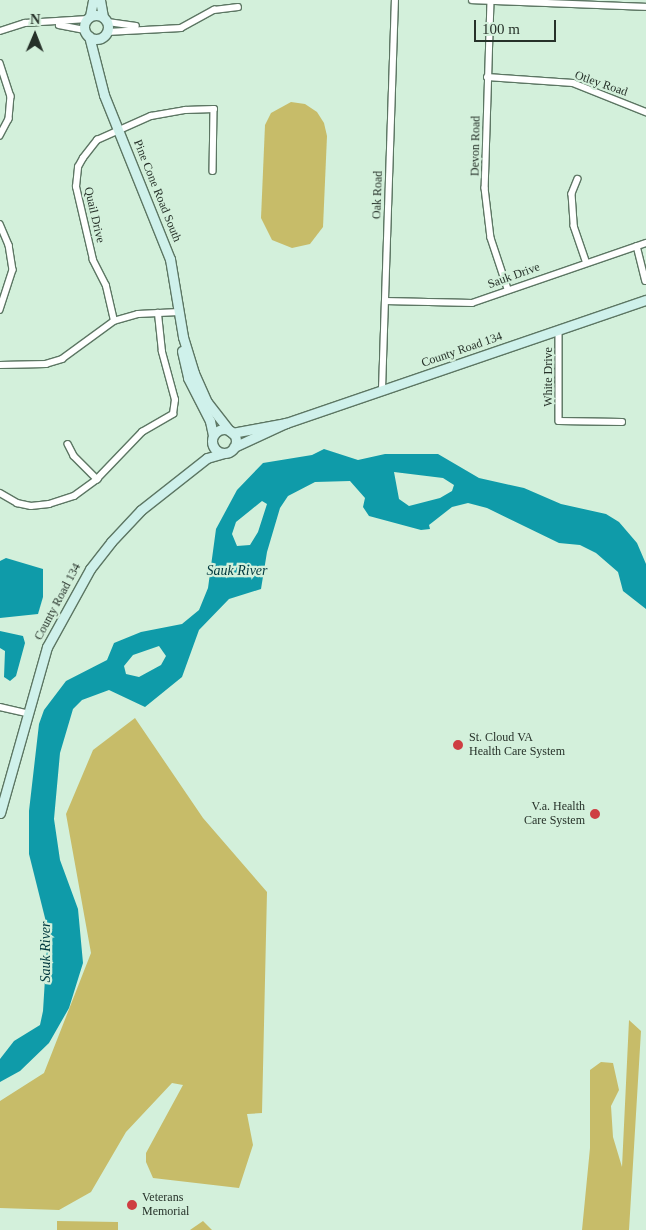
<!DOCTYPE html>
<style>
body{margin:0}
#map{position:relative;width:646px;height:1230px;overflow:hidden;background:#d3f0db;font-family:"Times New Roman",serif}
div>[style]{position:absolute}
.green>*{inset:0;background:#c7bc69}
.water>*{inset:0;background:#0f9ba9}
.roads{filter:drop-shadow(1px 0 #5c7663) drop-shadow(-1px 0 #5c7663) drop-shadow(0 1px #5c7663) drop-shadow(0 -1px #5c7663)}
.street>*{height:5.5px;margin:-2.75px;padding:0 2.75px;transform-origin:2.75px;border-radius:2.75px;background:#fff}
.secondary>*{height:9px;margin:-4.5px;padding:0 4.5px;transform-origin:4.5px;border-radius:4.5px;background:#cff1eb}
.secondary>.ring{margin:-4.5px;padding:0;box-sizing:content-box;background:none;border:9px solid #cff1eb;border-radius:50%}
.dots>*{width:14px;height:14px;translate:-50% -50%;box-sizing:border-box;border:2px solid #d3f0db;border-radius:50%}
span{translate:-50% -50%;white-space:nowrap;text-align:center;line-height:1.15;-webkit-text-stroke:4.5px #d3f0db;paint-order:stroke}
.street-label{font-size:12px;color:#263129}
.poi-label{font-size:12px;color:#263129}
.left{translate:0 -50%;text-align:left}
.right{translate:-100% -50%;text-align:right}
.water-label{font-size:14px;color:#00383e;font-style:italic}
.north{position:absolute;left:10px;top:10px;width:50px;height:50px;-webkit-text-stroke:4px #d3f0db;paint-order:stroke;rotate:1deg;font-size:14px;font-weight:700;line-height:20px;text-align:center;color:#263129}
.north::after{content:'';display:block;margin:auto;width:18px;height:22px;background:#263129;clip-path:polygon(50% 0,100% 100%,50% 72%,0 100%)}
.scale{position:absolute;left:474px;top:20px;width:82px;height:22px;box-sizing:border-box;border:2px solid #263129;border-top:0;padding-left:6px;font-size:15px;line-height:18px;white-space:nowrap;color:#263129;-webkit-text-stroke:4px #d3f0db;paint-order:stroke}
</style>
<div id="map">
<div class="green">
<div style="clip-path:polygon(291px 102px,305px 104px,317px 112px,324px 123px,327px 136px,323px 227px,310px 244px,292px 248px,272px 240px,261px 218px,265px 125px,271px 113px)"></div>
<div style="clip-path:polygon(135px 718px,203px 818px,267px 892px,262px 1113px,247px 1114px,253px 1145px,239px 1188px,153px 1178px,146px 1162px,146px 1153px,183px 1085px,172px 1083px,126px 1132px,91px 1192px,59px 1210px,0 1208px,0 1101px,44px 1073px,91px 953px,66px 814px,93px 750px)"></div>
<div style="clip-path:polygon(629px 1020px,641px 1031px,629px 1230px,582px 1230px,590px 1148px,590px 1070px,601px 1062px,613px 1063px,619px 1090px,611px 1106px,613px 1137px,622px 1167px)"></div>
<div style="clip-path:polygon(57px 1221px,118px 1222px,118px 1230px,57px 1230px)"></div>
<div style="clip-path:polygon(203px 1221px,212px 1230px,190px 1230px)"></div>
</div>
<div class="water">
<div style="clip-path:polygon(evenodd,324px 449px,358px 460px,385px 454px,438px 454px,479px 478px,524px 488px,561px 504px,606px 514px,619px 522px,637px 543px,646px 564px,646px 609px,623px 591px,618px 572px,596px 553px,580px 545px,559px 543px,487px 508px,468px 503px,452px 507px,429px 525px,430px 529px,421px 530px,369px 516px,363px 507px,365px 498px,350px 481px,315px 482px,288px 496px,280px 508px,267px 552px,261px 589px,229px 599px,199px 630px,182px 677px,145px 707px,109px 690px,82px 700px,73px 709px,60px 753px,54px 819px,60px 860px,78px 909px,83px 963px,69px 1008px,49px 1043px,20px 1071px,0 1082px,0 1059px,14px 1041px,40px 1025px,43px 1011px,48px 930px,29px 854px,29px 811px,39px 724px,44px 710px,66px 681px,107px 660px,114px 643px,141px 632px,182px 624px,199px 610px,208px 588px,216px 529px,237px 490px,263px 463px,312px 455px,324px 449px,394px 472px,443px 478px,454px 485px,452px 491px,440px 498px,409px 506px,399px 499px,394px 472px,324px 449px,262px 501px,267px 504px,258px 532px,250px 545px,237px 546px,232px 534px,236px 522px,262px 501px,324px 449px,159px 646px,166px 656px,161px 665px,139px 677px,126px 674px,124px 666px,133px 655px,159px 646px)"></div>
<div style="clip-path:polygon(6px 558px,43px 569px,43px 597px,38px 614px,0 618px,0 561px)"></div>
<div style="clip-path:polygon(0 631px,23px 636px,25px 643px,16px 676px,10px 681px,4px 677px,5px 651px,0 648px)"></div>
</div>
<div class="roads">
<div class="street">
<div style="left:472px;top:0;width:174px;rotate:2.3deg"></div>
<div style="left:491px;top:1px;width:187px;rotate:91.8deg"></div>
<div style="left:485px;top:188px;width:50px;rotate:83.2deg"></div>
<div style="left:491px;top:238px;width:54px;rotate:71.6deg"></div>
<div style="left:108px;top:22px;width:28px;rotate:8deg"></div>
<div style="left:59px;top:25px;width:26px;rotate:11deg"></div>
<div style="left:0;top:31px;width:26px;rotate:-18deg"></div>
<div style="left:25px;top:23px;width:63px;rotate:-3.6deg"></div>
<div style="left:107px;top:32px;width:74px;rotate:-3.1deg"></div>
<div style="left:181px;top:28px;width:38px;rotate:-29deg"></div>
<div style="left:214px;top:10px;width:24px;rotate:-7deg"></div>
<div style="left:0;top:63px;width:35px;rotate:72deg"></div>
<div style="left:11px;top:96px;width:23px;rotate:95deg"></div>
<div style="left:9px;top:119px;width:19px;rotate:118deg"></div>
<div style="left:487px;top:77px;width:86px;rotate:4deg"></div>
<div style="left:573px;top:83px;width:79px;rotate:21.7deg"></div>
<div style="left:578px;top:179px;width:16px;rotate:112deg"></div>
<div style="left:572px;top:194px;width:32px;rotate:86deg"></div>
<div style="left:574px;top:226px;width:37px;rotate:71deg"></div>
<div style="left:0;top:224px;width:23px;rotate:67deg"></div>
<div style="left:9px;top:245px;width:25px;rotate:81deg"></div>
<div style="left:13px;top:270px;width:42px;rotate:108deg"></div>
<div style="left:637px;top:246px;width:36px;rotate:76deg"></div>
<div style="left:385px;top:301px;width:87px;rotate:1.3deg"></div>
<div style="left:472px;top:303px;width:184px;rotate:-19deg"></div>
<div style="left:114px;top:321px;width:36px;rotate:-103deg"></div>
<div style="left:106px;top:286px;width:29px;rotate:-117deg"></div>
<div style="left:93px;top:260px;width:75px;rotate:-103.1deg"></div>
<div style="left:76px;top:187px;width:20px;rotate:-84deg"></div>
<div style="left:78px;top:167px;width:10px;rotate:-61deg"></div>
<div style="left:83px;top:158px;width:23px;rotate:-52deg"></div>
<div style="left:97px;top:140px;width:59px;rotate:-24deg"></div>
<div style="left:151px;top:116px;width:35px;rotate:-10deg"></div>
<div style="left:185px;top:110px;width:29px;rotate:-2deg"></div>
<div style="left:214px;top:109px;width:62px;rotate:90.9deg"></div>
<div style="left:559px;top:330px;width:91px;rotate:90deg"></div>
<div style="left:559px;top:421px;width:63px;rotate:0.9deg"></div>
<div style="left:0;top:365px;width:46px;rotate:-1.2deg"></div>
<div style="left:46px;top:364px;width:17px;rotate:-17deg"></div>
<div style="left:62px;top:359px;width:64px;rotate:-36.2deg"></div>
<div style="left:114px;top:321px;width:25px;rotate:-16deg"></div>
<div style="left:138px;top:314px;width:41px;rotate:-2.8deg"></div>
<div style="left:382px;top:390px;width:390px;rotate:-88.1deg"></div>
<div style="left:68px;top:444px;width:13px;rotate:63deg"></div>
<div style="left:74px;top:456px;width:33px;rotate:45deg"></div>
<div style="left:0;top:493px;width:20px;rotate:30deg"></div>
<div style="left:17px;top:503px;width:14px;rotate:12deg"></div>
<div style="left:31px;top:506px;width:18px;rotate:-6deg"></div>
<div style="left:49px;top:504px;width:26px;rotate:-18deg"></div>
<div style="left:74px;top:496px;width:29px;rotate:-36deg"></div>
<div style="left:97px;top:479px;width:65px;rotate:-46.2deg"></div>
<div style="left:142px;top:432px;width:36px;rotate:-30deg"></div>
<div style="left:173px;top:414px;width:14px;rotate:-82deg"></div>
<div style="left:175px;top:400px;width:50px;rotate:-105.2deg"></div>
<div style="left:162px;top:352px;width:39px;rotate:-96deg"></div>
<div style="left:0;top:707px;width:28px;rotate:13deg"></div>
</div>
<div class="secondary">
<div style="left:100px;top:0;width:17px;rotate:80deg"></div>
<div class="ring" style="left:84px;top:15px;width:15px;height:15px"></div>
<div style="left:90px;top:16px;width:16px;rotate:-79deg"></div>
<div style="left:89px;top:36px;width:61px;rotate:75.7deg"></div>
<div style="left:104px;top:95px;width:177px;rotate:68.1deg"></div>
<div style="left:170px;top:259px;width:79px;rotate:80.5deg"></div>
<div style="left:183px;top:337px;width:38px;rotate:73deg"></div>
<div style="left:194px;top:373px;width:32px;rotate:66deg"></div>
<div style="left:207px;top:402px;width:37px;rotate:52deg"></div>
<div style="left:182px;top:351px;width:28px;rotate:77deg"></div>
<div style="left:188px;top:378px;width:48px;rotate:62.9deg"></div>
<div style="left:210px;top:421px;width:14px;rotate:78deg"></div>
<div class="ring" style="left:212px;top:429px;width:15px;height:15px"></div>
<div style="left:232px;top:433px;width:55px;rotate:-10.5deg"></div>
<div style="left:286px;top:423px;width:380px;rotate:-18.9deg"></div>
<div style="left:234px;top:447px;width:57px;rotate:-24.8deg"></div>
<div style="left:0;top:813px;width:173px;rotate:-74.2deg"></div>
<div style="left:47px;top:647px;width:89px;rotate:-61.1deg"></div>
<div style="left:90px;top:569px;width:34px;rotate:-52deg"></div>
<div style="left:111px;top:542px;width:44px;rotate:-46.8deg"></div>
<div style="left:141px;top:510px;width:84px;rotate:-38.2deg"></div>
<div style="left:207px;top:458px;width:18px;rotate:-16deg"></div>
</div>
</div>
<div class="dots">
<div style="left:458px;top:745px;background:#ce3e42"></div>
<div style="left:595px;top:814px;background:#ce3e42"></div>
<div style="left:132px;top:1205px;background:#ce3e42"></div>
</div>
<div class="street-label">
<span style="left:601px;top:84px;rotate:19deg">Otley Road</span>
<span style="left:476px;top:146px;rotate:-89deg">Devon Road</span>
<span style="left:157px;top:191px;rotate:68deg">Pine Cone Road South</span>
<span style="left:378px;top:195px;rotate:-88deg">Oak Road</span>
<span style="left:94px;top:215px;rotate:77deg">Quail Drive</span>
<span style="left:514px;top:276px;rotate:-20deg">Sauk Drive</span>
<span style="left:462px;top:350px;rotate:-19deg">County Road 134</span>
<span style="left:549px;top:377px;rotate:-90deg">White Drive</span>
<span style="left:58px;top:602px;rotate:-62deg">County Road 134</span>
</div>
<div class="poi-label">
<span class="left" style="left:469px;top:745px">St. Cloud VA<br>Health Care System</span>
<span class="right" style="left:585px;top:814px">V.a. Health<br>Care System</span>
<span class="left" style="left:142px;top:1205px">Veterans<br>Memorial</span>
</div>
<div class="water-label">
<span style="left:237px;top:571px">Sauk River</span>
<span style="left:46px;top:952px;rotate:-90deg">Sauk River</span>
</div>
<div class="north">N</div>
<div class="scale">100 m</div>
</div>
